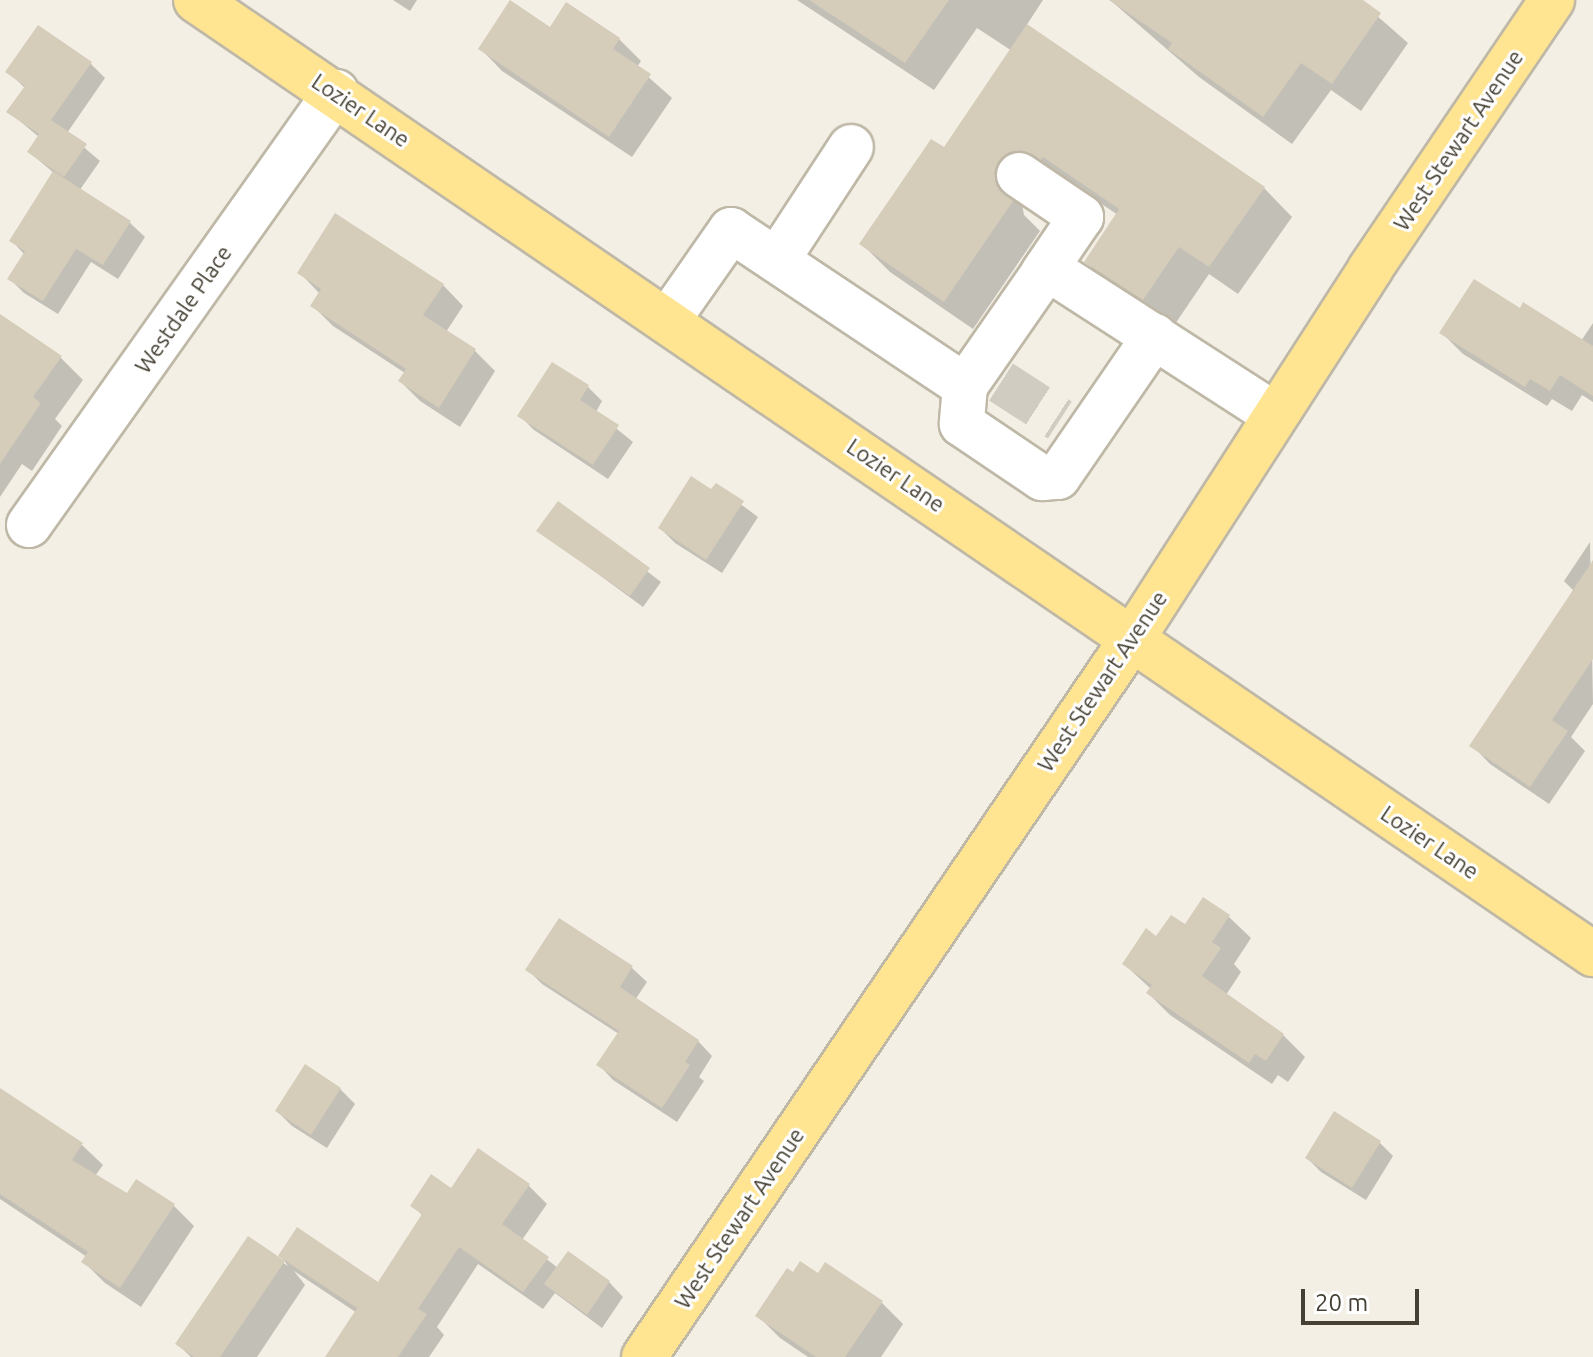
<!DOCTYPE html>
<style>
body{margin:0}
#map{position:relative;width:1593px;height:1357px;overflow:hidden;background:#f3efe5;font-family:Ubuntu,sans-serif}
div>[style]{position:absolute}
.shadow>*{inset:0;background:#0003}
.building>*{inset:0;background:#d5ccba}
.minor-tunnel>*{height:44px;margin-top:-22px;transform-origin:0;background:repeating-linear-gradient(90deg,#d0ccc2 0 44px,transparent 0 66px)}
.roads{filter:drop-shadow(2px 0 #bfb8a7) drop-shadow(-2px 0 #bfb8a7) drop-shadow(0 2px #bfb8a7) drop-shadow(0 -2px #bfb8a7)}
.minor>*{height:44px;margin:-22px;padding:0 22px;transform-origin:22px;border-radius:22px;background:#fff}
.major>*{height:44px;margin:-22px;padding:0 22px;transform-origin:22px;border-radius:22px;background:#ffe592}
span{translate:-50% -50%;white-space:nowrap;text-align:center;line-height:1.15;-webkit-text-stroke:6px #fff;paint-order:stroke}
.street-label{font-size:22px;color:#464034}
.scale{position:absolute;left:1301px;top:1289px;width:118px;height:36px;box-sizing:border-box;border:4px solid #464034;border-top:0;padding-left:10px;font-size:24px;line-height:28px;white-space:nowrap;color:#464034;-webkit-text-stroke:6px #fff;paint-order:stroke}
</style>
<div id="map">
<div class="shadow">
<div style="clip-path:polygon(393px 0,417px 0,410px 11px)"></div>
<div style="clip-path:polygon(797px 0,1043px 0,1026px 26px,1264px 188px,1292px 217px,1238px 294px,1209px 274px,1173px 327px,1115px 290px,1086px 262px,1118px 215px,1072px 184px,1027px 189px,1022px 204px,1024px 215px,1040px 231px,973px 329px,890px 272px,862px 244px,945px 150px,1012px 51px,977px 28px,934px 90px)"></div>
<div style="clip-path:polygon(1110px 0,1359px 0,1408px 43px,1361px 111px,1331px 90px,1292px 144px,1199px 77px)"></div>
<div style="clip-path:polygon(551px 30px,619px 39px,641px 61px,637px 67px,672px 98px,632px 157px,502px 71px,481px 49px)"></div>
<div style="clip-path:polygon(90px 63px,105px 78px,67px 133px,100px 161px,79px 191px,130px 223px,145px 237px,118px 279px,91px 262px,58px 314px,24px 293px,10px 279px,25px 255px,12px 241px,54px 173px,29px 152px,39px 137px,9px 112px,25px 88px,8px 72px)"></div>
<div style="clip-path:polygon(299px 272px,443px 285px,463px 306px,446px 332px,475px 351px,495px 371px,460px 427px,420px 401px,400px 381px,405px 373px,333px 326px,313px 306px,320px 294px)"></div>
<div style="clip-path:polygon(1520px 310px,1581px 341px,1593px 323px,1593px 402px,1582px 395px,1572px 411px,1552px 399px,1547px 406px,1463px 354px,1442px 333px)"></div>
<div style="clip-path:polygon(0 320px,61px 358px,83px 380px,55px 419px,62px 426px,32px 471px,22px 464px,0 497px)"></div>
<div style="clip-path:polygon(588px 387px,602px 401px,596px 412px,633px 442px,608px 479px,534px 430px,519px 415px)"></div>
<div style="clip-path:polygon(716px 486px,758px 517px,722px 573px,675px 543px,660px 528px)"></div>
<div style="clip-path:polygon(558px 503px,661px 582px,643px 607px,538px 530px)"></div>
<div style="clip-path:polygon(1590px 542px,1593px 704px,1571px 737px,1585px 751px,1549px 804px,1490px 764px,1472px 745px,1575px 592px,1564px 581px)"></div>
<div style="clip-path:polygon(1229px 917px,1251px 938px,1234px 964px,1241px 972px,1226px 995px,1283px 1035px,1305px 1057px,1288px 1082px,1278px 1075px,1272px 1084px,1170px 1015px,1148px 993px,1151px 989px,1124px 964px,1157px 939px,1185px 927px)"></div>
<div style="clip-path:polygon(632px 968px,647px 982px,635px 1000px,698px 1041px,712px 1056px,699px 1077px,704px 1081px,677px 1122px,613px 1080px,599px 1065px,619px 1034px,542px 984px,527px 969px)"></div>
<div style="clip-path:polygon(305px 1067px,340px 1089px,355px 1104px,327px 1148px,292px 1126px,277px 1111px)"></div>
<div style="clip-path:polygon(0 1096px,8px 1096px,82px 1145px,103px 1165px,95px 1176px,128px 1196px,174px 1206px,194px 1226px,141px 1307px,105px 1283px,84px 1262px,87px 1257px,0 1199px)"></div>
<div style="clip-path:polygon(1380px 1143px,1393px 1156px,1366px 1200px,1321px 1172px,1307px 1158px)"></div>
<div style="clip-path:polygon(528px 1185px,547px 1204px,522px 1240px,558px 1268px,609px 1282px,623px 1297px,602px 1328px,555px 1293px,543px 1309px,478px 1264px,437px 1327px,444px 1335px,429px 1357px,327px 1357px,357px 1313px,294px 1271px,305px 1285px,257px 1357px,191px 1357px,177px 1344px,248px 1239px,288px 1266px,280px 1255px,379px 1285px,423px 1216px,412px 1205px,451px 1190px)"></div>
<div style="clip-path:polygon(794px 1274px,819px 1276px,881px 1302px,903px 1324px,881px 1357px,808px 1357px,780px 1338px,758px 1316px)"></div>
</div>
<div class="building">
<div style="clip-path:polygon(510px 0,550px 27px,566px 2px,620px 38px,613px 49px,651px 74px,609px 137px,478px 49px)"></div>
<div style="clip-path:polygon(809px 0,949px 0,905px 63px)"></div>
<div style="clip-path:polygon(1109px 0,1363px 0,1381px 13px,1332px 84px,1301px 63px,1263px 117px,1168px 49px,1172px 43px)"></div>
<div style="clip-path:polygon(1027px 24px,1265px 187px,1209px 267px,1179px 247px,1143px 300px,1084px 262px,1119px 209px,1043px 157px,1041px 160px,1022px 150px,1009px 152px,998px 162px,994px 172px,996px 185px,1013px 201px,944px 302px,859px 244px,931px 139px,944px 147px)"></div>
<div style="clip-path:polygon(38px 25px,92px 62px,51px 120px,87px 144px,64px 177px,27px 152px,39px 134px,6px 112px,25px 86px,5px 72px)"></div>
<div style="clip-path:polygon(53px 171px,131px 221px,103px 265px,76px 249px,43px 301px,7px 279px,25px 251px,9px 241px)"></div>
<div style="clip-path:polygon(335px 213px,444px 284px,423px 315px,476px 349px,439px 408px,398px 381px,406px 369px,310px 306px,321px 289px,297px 273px)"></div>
<div style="clip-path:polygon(1474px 279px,1520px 308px,1523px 302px,1593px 346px,1593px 396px,1560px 375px,1550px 391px,1530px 379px,1525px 387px,1439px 333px)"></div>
<div style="clip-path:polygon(0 314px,62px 356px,33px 397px,41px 403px,0 464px)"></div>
<div style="clip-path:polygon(552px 362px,589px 385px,580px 400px,619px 425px,593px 465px,517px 416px)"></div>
<div style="clip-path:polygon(691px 476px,711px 489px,716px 483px,744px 501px,706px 560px,658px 528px)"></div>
<div style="clip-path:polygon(558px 501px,650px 568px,630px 596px,536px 531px)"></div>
<div style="clip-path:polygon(1593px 560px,1593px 659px,1552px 720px,1568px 731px,1530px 787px,1469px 746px)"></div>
<div style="clip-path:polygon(1203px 897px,1230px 915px,1212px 942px,1221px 948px,1202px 976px,1284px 1034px,1266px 1061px,1255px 1054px,1249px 1063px,1146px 993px,1152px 985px,1122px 964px,1146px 928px,1156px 936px,1171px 915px,1185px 924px)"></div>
<div style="clip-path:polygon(559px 918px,633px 966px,620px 987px,699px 1040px,685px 1062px,690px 1065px,662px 1108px,596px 1065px,619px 1031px,525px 970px)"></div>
<div style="clip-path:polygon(305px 1064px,341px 1088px,311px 1135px,275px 1111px)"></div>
<div style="clip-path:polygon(0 1088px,83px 1143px,72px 1160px,127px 1193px,136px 1179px,175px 1204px,120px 1288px,81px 1262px,88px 1252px,0 1194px)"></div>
<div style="clip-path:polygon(1334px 1111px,1381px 1141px,1352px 1188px,1305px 1158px)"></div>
<div style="clip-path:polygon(478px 1148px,530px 1184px,502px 1224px,549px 1257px,523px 1292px,459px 1247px,418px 1309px,427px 1314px,398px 1357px,325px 1357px,357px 1308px,278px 1256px,297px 1227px,378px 1282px,422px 1214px,410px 1206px,431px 1174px,451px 1188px)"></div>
<div style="clip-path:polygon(248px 1236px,285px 1261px,220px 1357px,194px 1357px,175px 1344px)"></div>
<div style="clip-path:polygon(568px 1251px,610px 1281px,587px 1315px,544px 1284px)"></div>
<div style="clip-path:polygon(800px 1261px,818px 1273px,825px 1262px,883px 1301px,845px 1357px,816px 1357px,755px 1316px,787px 1268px,793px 1272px)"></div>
</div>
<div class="minor-tunnel">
<div style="left:1001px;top:382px;width:70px;rotate:32.8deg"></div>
</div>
<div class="roads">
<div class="minor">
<div style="left:1019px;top:175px;width:75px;rotate:34.1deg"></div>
<div style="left:1081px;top:217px;width:68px;rotate:124.2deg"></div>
<div style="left:777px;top:260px;width:135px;rotate:-56.8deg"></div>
<div style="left:668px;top:320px;width:110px;rotate:-55deg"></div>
<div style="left:731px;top:230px;width:281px;rotate:33.7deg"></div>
<div style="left:965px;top:386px;width:144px;rotate:-55.2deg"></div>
<div style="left:1047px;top:268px;width:271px;rotate:32.8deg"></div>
<div style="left:965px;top:386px;width:38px;rotate:95deg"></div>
<div style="left:962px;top:424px;width:97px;rotate:34deg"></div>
<div style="left:1042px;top:478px;width:16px;rotate:-4deg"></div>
<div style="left:1058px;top:477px;width:171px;rotate:-55.5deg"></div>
<div style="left:29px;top:525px;width:531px;rotate:-54.66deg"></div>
</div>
<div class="major">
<div style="left:196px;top:0;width:1692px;rotate:34.33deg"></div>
<div style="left:644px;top:1357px;width:868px;rotate:-55.8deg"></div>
<div style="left:1132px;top:639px;width:440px;rotate:-57.2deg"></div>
<div style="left:1370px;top:269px;width:325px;rotate:-55.9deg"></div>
</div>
</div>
<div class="street-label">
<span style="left:361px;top:110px;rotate:34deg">Lozier Lane</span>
<span style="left:1458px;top:140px;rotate:-56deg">West Stewart Avenue</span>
<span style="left:183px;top:309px;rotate:-55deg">Westdale Place</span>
<span style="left:896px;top:475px;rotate:34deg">Lozier Lane</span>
<span style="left:1102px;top:681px;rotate:-56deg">West Stewart Avenue</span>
<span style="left:1430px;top:842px;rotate:34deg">Lozier Lane</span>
<span style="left:739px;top:1218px;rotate:-56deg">West Stewart Avenue</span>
</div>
<div class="scale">20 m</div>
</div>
